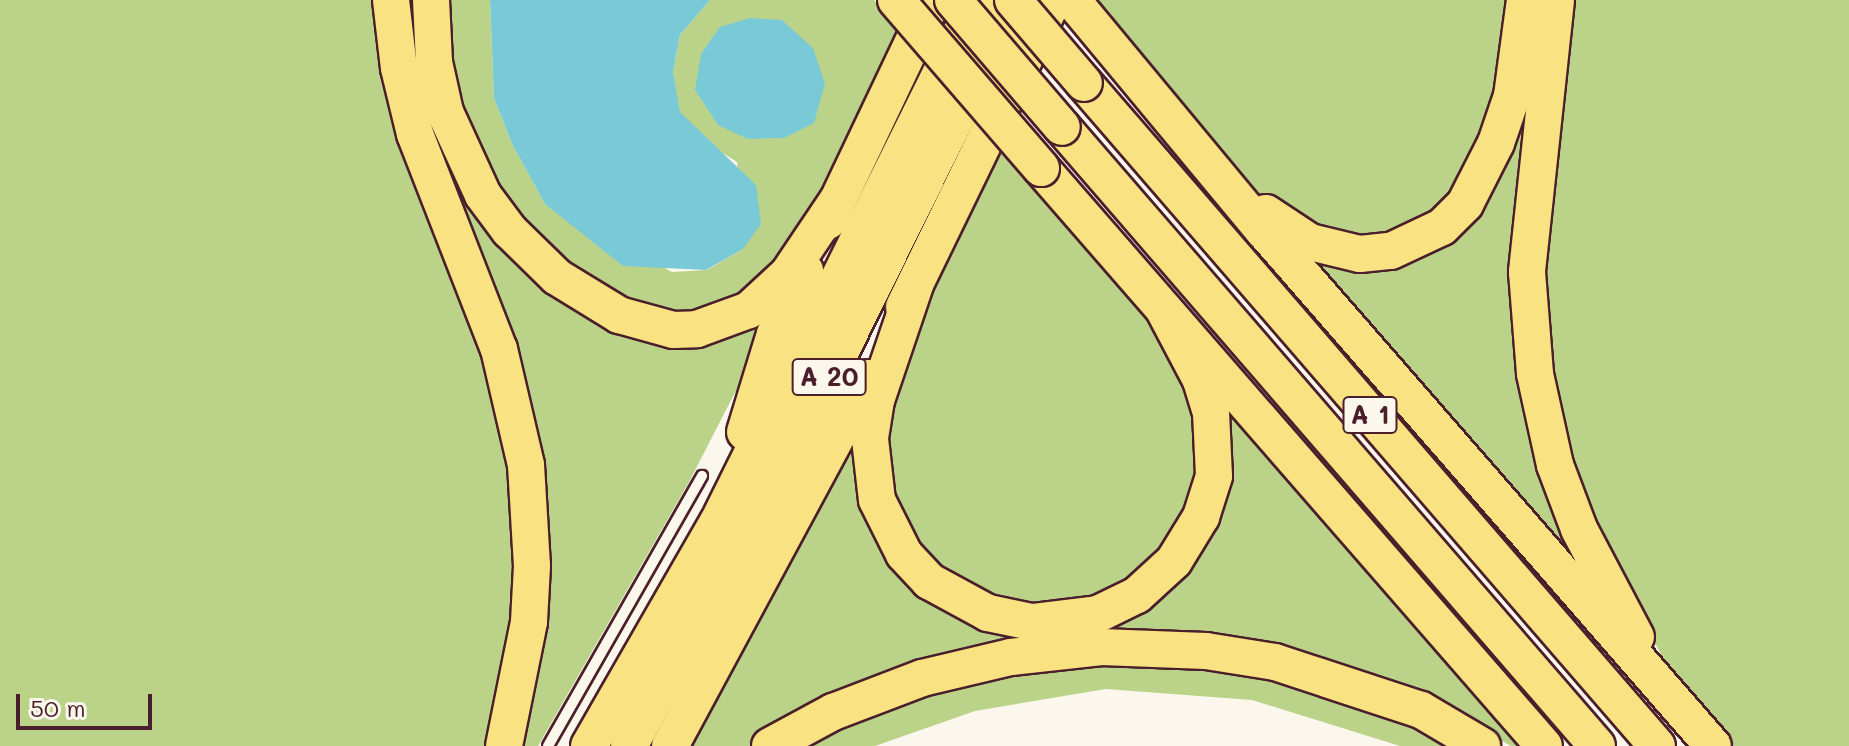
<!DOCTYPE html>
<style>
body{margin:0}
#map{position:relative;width:1849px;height:746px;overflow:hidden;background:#fbf7ec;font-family:Mali,sans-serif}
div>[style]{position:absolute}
.green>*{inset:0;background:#bbd389}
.water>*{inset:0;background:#7ac9d6}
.roads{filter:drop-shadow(2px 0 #4a1f2b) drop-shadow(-2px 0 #4a1f2b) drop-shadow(0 2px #4a1f2b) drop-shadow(0 -2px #4a1f2b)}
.lane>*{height:10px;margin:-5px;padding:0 5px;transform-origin:5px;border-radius:5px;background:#fbf7ec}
.highway>*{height:36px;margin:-18px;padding:0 18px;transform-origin:18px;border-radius:18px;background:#f8e281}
.bridges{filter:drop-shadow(2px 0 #4a1f2b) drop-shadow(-2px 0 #4a1f2b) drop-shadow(0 2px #4a1f2b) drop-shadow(0 -2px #4a1f2b)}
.highway-bridge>*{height:36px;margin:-18px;padding:0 18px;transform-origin:18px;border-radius:18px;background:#f8e281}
span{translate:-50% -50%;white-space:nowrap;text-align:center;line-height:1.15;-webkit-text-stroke:6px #fbf7ec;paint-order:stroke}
.shield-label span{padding:2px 6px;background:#fbf7ec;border:2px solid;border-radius:6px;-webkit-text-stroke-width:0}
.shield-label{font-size:26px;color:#4a1f2b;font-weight:700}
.scale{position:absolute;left:16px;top:694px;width:136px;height:36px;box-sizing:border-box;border:4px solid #4a1f2b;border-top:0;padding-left:10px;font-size:24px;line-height:28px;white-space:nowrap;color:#4a1f2b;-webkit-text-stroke:6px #fbf7ec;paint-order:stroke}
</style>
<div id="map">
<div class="green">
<div style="clip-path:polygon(0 0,383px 0,480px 318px,523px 527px,496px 746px,0 746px)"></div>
<div style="clip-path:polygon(406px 0,422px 0,446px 141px,621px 324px,783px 299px,689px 482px,538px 746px,523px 746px,540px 668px,546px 577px,427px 123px)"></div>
<div style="clip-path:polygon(440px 0,490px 0,494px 98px,512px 144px,545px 204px,672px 272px,707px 270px,743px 249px,737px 162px,705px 142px,679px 112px,673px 72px,680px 35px,710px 0,874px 0,906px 37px,813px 225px,739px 308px,658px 318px,531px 241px,457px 116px)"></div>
<div style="clip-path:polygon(1091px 0,1518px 0,1489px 140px,1436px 220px,1361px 246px,1269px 210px)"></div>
<div style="clip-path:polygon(1567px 0,1849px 0,1849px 746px,1734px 746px,1662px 656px,1592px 529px,1546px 369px,1544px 178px)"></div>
<div style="clip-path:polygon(1536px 8px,1514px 255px,1600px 597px,1280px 236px,1316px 255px,1457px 226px)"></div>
<div style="clip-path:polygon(998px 145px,1120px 273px,1200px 401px,1196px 513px,1136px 587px,1036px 615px,938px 578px,881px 487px,899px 352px)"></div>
<div style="clip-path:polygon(1209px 371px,1535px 746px,1511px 746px,1445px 709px,1110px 637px,752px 746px,681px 746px,863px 412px,886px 541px,1052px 630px,1202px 533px)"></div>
<div style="clip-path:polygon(1157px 659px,1285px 676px,1466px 746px,1400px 746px,1252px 700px,1106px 689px,975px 711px,875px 746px,796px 746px,958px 680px)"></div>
</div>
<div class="water">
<div style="clip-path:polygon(490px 0,710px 0,680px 35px,673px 72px,680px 112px,756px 185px,761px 224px,743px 249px,706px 270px,623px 266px,545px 204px,512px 144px,494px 98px)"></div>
<div style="clip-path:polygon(750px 18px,782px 20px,813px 48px,825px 84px,814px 123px,784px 138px,748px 139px,718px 125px,695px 90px,701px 54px,720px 27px)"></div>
</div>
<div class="roads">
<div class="lane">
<div style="left:548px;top:746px;width:311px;rotate:-60.3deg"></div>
</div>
<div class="highway">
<div style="left:391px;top:0;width:68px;rotate:83.3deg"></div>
<div style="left:399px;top:68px;width:68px;rotate:76.4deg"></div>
<div style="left:415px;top:134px;width:231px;rotate:68.7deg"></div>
<div style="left:499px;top:349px;width:119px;rotate:76.9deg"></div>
<div style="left:526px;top:465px;width:101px;rotate:86.6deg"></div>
<div style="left:532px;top:566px;width:56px;rotate:93.1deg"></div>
<div style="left:529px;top:622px;width:126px;rotate:101.4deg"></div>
<div style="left:431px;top:0;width:62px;rotate:87.2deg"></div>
<div style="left:434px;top:62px;width:51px;rotate:77.6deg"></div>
<div style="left:445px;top:112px;width:91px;rotate:65.4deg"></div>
<div style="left:483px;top:195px;width:44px;rotate:53.4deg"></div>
<div style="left:509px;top:230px;width:67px;rotate:44.4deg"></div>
<div style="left:557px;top:277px;width:73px;rotate:31.5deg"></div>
<div style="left:619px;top:315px;width:56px;rotate:15.5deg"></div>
<div style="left:673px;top:330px;width:24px;rotate:-2deg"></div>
<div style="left:697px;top:329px;width:55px;rotate:-20.1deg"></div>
<div style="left:749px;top:310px;width:53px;rotate:-42.7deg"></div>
<div style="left:788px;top:274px;width:88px;rotate:-56.1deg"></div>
<div style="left:1072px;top:0;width:300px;rotate:50.3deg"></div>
<div style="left:1264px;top:231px;width:683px;rotate:48.92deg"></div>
<div style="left:1556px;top:0;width:274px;rotate:96.1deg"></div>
<div style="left:1527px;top:272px;width:102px;rotate:85.5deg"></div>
<div style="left:1535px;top:374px;width:93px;rotate:77.6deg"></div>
<div style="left:1555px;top:465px;width:68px;rotate:69.4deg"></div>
<div style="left:1579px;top:529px;width:122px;rotate:62.2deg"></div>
<div style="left:1084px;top:83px;width:876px;rotate:49.16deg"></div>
<div style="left:1062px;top:127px;width:818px;rotate:49.16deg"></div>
<div style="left:1041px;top:168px;width:766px;rotate:48.97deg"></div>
<div style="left:1266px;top:213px;width:53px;rotate:33.4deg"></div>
<div style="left:1310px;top:242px;width:51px;rotate:13.5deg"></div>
<div style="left:1360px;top:254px;width:31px;rotate:-6deg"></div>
<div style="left:1391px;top:251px;width:56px;rotate:-25.2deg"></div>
<div style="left:1442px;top:227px;width:33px;rotate:-45deg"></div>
<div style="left:1465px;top:204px;width:68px;rotate:-63.1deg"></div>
<div style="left:1496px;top:143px;width:50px;rotate:-71.2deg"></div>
<div style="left:1512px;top:96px;width:97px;rotate:-82.3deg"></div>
<div style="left:828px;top:221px;width:245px;rotate:-64.6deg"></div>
<div style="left:915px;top:285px;width:121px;rotate:108.7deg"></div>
<div style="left:876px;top:400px;width:39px;rotate:99deg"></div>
<div style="left:870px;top:439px;width:61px;rotate:83.5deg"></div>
<div style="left:877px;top:500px;width:60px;rotate:63.4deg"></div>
<div style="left:904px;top:554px;width:37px;rotate:47deg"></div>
<div style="left:929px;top:581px;width:67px;rotate:28.5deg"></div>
<div style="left:988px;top:613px;width:45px;rotate:11.6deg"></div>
<div style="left:1032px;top:622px;width:66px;rotate:-6.9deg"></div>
<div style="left:1098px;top:614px;width:43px;rotate:-26deg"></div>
<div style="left:1137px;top:595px;width:50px;rotate:-42.6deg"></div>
<div style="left:1174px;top:561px;width:52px;rotate:-58.5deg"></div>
<div style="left:1201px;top:517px;width:43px;rotate:-72.4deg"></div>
<div style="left:1214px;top:476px;width:63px;rotate:-92.7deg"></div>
<div style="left:1211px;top:413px;width:34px;rotate:-107deg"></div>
<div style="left:1201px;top:380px;width:77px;rotate:-117.9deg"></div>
<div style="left:904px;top:307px;width:341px;rotate:-64.1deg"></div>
<div style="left:745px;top:432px;width:102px;rotate:-73deg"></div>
<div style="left:775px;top:334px;width:70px;rotate:-64.5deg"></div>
<div style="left:589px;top:746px;width:258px;rotate:-60.1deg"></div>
<div style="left:718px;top:522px;width:583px;rotate:-63.61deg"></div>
<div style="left:629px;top:746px;width:329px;rotate:-61.1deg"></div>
<div style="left:788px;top:458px;width:511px;rotate:-63.74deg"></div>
<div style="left:670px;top:746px;width:418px;rotate:-61.7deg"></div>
<div style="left:770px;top:746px;width:72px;rotate:-28.4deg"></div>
<div style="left:833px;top:712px;width:95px;rotate:-20.9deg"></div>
<div style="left:922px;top:678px;width:91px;rotate:-13.3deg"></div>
<div style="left:1011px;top:657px;width:91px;rotate:-6.3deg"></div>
<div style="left:1101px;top:647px;width:105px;rotate:2.2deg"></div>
<div style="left:1206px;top:651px;width:70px;rotate:9.1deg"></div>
<div style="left:1275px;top:662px;width:154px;rotate:18.2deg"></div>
<div style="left:1421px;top:710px;width:71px;rotate:30.5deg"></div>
</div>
</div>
<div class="bridges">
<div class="highway-bridge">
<div style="left:896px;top:0;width:222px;rotate:49.2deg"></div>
<div style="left:953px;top:0;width:167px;rotate:49.4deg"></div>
<div style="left:1013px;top:0;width:109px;rotate:49.5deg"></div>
</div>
</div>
<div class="shield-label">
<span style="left:829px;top:377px">A 20</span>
<span style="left:1370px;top:415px">A 1</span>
</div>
<div class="scale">50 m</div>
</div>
